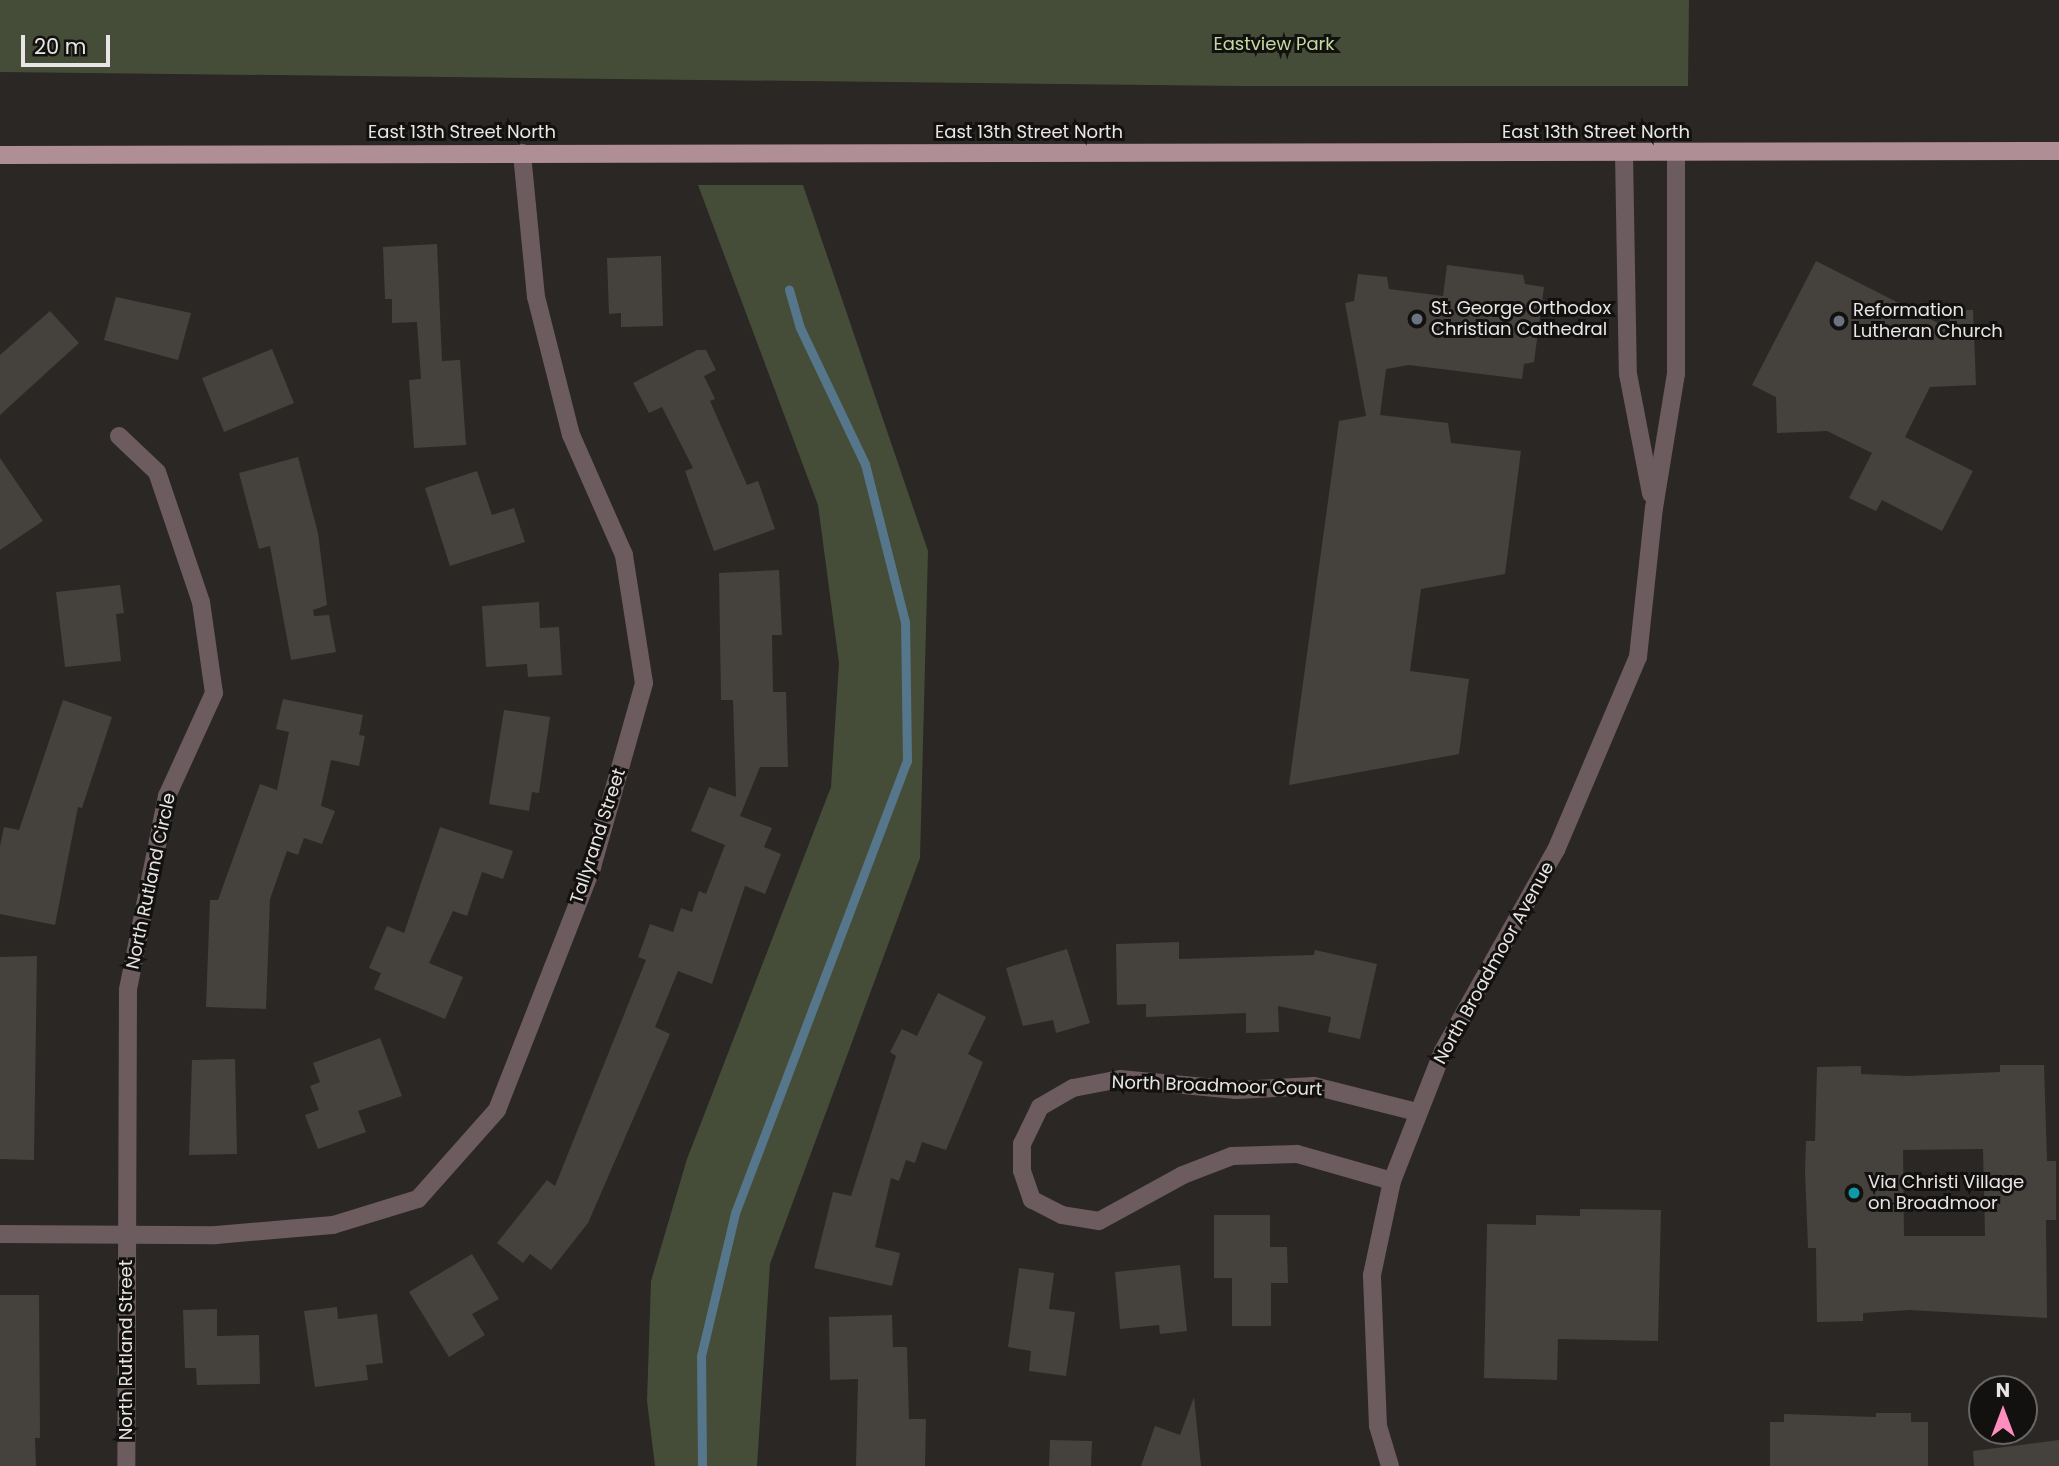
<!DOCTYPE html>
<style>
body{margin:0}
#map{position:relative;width:2059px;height:1466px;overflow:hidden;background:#2a2724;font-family:Poppins,sans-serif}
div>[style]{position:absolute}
.green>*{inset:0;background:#454d38}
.stream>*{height:9px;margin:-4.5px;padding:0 4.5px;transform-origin:4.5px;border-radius:4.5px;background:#56778b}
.building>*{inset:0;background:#45423e}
.minor>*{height:18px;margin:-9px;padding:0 9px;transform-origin:9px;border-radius:9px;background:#6c5b5f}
.major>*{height:18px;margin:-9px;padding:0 9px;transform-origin:9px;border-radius:9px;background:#b08e95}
.dots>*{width:19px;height:19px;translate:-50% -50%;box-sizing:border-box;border:4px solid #12110f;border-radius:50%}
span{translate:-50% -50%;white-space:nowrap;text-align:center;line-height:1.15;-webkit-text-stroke:6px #12110f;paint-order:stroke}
.park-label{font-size:18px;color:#c4d9a1}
.street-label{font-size:18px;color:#e8e6e4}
.poi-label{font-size:18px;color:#e8e6e4}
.left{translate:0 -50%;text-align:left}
.north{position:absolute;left:1968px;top:1375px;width:70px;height:70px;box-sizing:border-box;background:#12110f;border:2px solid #686664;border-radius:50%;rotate:0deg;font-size:19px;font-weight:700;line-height:28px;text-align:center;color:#e8e6e4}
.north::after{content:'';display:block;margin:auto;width:24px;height:32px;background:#fe8ebd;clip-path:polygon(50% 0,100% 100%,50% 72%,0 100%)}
.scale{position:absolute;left:21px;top:35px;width:89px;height:32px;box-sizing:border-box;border:4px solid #e8e6e4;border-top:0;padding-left:9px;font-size:21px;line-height:24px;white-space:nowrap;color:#e8e6e4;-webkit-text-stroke:5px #12110f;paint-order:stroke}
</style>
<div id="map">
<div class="green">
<div style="clip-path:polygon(0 0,1689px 0,1688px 86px,1240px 86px,0 72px)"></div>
<div style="clip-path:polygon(698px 185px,803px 185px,928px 551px,920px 858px,770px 1264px,757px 1466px,655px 1466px,647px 1401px,651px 1281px,687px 1159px,831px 787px,839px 663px,818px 505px)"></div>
</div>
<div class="stream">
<div style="left:702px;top:1466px;width:110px;rotate:-90.5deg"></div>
<div style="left:701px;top:1356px;width:147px;rotate:-76.6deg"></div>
<div style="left:735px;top:1213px;width:484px;rotate:-69.2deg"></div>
<div style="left:907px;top:761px;width:139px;rotate:-90.8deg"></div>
<div style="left:905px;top:622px;width:163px;rotate:-104.2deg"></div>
<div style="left:865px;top:464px;width:151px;rotate:-115.5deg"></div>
<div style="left:800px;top:328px;width:40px;rotate:-106deg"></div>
</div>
<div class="building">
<div style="clip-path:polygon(437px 244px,442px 361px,460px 360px,466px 445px,414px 448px,409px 380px,421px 379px,417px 322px,392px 323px,392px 299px,385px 299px,383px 247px)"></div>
<div style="clip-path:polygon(661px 256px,663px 326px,621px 327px,621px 313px,609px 314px,607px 258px)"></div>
<div style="clip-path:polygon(1816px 261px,1946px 327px,1954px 310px,1973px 310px,1976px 385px,1930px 387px,1905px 437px,1973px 471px,1942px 531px,1882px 500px,1876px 511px,1849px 498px,1872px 453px,1827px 431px,1777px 433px,1776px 397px,1752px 385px)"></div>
<div style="clip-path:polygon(1447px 265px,1523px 275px,1525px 284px,1544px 287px,1534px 362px,1524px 364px,1522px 379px,1409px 365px,1386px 369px,1380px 415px,1448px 423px,1451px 443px,1521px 451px,1505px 574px,1421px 589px,1410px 671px,1469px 679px,1459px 754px,1289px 785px,1339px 421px,1366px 416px,1345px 303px,1354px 301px,1358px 274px,1387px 277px,1389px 289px,1443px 296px)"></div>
<div style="clip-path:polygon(116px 297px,191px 313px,178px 360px,104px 340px)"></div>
<div style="clip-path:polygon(50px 311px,79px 343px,0 415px,0 355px)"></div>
<div style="clip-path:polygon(272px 349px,294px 403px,224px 432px,202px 378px)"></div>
<div style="clip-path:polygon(697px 350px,706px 350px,716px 370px,704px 376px,715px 399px,710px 401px,747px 485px,758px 481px,775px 529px,714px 551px,685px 471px,693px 468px,662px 407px,649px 413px,633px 383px)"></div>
<div style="clip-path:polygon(298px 457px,318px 533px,327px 605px,313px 610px,314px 616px,329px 615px,336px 652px,291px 660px,270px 546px,259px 549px,239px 473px)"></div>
<div style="clip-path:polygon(0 458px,43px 521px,0 550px)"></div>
<div style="clip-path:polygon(477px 471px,492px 515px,514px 508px,525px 542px,450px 566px,425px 488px)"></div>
<div style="clip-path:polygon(779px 570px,782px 635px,772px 635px,773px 692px,786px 692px,788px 767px,760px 767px,740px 816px,772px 828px,764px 847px,781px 854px,765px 894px,745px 886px,712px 984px,678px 971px,655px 1027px,670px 1034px,588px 1223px,551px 1270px,530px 1254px,523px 1263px,497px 1243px,547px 1180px,555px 1186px,646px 960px,638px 957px,650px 924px,673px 932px,681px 908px,692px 912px,699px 891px,706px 894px,725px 845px,691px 831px,709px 787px,736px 797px,733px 700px,721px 700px,719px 573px)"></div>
<div style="clip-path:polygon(120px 585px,124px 613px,116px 614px,121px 661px,65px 667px,56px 592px)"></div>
<div style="clip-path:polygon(539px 602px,540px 628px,559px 627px,562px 675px,528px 677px,527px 664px,486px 667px,482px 606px)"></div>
<div style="clip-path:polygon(283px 699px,363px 715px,359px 735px,365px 736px,359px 766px,331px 760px,321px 806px,335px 811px,322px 844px,304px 838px,298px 855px,287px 851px,270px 899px,266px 1009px,206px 1007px,210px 900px,218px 900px,260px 784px,277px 790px,289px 732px,276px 729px)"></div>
<div style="clip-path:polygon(63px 700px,112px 717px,82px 808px,78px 807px,55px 925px,0 914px,0 846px,4px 827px,19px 830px)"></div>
<div style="clip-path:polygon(504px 710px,550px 717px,539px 793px,532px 792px,529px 811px,489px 804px)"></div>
<div style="clip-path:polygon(440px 827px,513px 851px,503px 879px,482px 872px,467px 916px,453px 911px,429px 963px,463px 977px,445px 1019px,374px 989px,381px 973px,369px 968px,387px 926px,404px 933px)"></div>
<div style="clip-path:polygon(1179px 942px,1179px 959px,1314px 955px,1315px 950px,1377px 964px,1360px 1039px,1328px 1032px,1331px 1017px,1278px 1006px,1279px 1032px,1246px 1033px,1246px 1013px,1146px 1017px,1146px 1004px,1117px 1005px,1116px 944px)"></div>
<div style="clip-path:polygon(1067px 949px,1090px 1023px,1056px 1033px,1053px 1020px,1023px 1026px,1006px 968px)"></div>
<div style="clip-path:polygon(37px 956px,34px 1160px,0 1159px,0 957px)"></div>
<div style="clip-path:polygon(938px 993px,986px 1017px,968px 1054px,983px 1062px,946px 1150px,922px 1142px,915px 1163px,906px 1160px,899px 1181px,891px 1178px,875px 1247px,900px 1253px,892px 1286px,814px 1268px,833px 1192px,851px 1196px,896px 1056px,890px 1052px,902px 1029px,917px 1036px)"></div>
<div style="clip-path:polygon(380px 1038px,402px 1096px,358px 1111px,366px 1132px,318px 1149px,305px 1115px,319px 1110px,310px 1086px,320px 1082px,313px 1063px)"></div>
<div style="clip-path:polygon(235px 1059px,237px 1154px,189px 1155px,192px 1060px)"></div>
<div style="clip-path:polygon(evenodd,2000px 1065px,2044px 1065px,2047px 1161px,2056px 1161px,2056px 1220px,2046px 1220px,2047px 1318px,1910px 1310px,1863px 1313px,1863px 1321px,1817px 1322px,1816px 1248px,1808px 1248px,1805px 1171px,1806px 1141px,1815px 1141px,1817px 1067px,1861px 1066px,1861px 1074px,1908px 1076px,2000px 1072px,2000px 1065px,1983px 1149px,1985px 1236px,1904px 1236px,1903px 1150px,1983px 1149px)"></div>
<div style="clip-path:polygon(1580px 1209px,1661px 1210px,1658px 1341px,1558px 1339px,1557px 1380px,1484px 1378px,1487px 1224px,1536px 1225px,1536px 1215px,1580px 1216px)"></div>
<div style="clip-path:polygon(1214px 1215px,1270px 1215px,1270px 1247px,1287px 1247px,1288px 1283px,1271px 1283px,1271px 1326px,1232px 1326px,1232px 1278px,1214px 1278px)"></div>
<div style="clip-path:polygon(472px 1254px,499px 1299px,472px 1314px,485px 1335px,449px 1357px,409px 1292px)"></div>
<div style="clip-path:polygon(1180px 1265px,1187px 1331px,1160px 1334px,1159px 1325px,1120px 1329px,1115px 1272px)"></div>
<div style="clip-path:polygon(1019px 1268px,1054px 1273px,1049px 1309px,1075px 1312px,1066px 1376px,1029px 1371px,1031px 1351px,1008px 1347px)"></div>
<div style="clip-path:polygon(0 1295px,39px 1295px,40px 1438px,35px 1438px,36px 1466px,0 1466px)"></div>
<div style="clip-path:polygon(337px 1307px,338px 1319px,377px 1314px,383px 1363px,366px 1365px,368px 1380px,315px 1387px,304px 1311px)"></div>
<div style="clip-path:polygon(217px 1309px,217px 1336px,259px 1335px,260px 1384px,197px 1385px,196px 1368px,185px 1368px,183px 1310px)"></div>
<div style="clip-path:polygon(892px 1315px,893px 1347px,907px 1347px,909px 1419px,926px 1419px,925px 1466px,856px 1466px,858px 1379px,830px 1380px,829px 1317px)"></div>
<div style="clip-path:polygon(1194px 1397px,1201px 1466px,1141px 1466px,1155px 1426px,1180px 1435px)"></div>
<div style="clip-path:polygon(1876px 1413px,1911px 1413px,1911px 1422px,1928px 1422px,1928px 1466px,1770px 1466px,1770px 1422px,1784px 1422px,1784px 1414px,1876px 1417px)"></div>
<div style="clip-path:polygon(1050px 1440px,1092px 1441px,1091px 1466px,1049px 1466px)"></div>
<div style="clip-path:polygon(2059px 1440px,2059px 1466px,1974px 1466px,1973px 1451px)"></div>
</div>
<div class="minor">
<div style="left:1624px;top:153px;width:221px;rotate:89deg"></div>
<div style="left:1628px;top:374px;width:122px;rotate:79.1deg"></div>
<div style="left:119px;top:436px;width:52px;rotate:43.5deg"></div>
<div style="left:157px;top:472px;width:137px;rotate:71.3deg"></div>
<div style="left:201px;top:602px;width:92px;rotate:81.9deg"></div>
<div style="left:214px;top:693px;width:113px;rotate:114.5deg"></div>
<div style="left:167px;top:796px;width:198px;rotate:101.4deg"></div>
<div style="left:128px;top:990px;width:476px;rotate:90.2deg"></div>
<div style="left:1392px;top:1181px;width:99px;rotate:-164.1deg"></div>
<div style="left:1297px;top:1154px;width:65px;rotate:178.2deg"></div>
<div style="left:1232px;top:1156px;width:53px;rotate:158.8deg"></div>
<div style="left:1183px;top:1175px;width:96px;rotate:151.3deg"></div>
<div style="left:1099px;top:1221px;width:37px;rotate:-171deg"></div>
<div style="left:1062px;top:1215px;width:34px;rotate:-153deg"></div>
<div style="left:1032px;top:1200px;width:31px;rotate:-109deg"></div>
<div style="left:1022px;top:1171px;width:27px;rotate:-90deg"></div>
<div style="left:1022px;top:1144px;width:41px;rotate:-64.1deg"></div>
<div style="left:1040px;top:1107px;width:38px;rotate:-30deg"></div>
<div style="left:1073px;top:1088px;width:48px;rotate:-10.8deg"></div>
<div style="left:1120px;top:1079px;width:117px;rotate:5.4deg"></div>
<div style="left:1236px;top:1090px;width:78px;rotate:-2.9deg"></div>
<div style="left:1314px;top:1086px;width:106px;rotate:14.2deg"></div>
<div style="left:0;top:1234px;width:216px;rotate:0.3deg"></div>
<div style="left:216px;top:1235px;width:117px;rotate:-4.9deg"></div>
<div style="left:333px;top:1225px;width:89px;rotate:-17deg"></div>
<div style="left:418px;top:1199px;width:119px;rotate:-48.4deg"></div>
<div style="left:497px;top:1110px;width:261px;rotate:-68.6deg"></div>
<div style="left:592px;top:867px;width:191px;rotate:-74.2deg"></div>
<div style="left:644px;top:683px;width:130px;rotate:-98.9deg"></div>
<div style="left:624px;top:555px;width:131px;rotate:-113.8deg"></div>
<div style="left:571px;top:435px;width:142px;rotate:-104.2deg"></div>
<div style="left:536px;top:297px;width:145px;rotate:-95.6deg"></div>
<div style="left:1390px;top:1466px;width:42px;rotate:-106.7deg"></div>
<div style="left:1378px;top:1426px;width:151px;rotate:-92.3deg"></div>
<div style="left:1372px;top:1275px;width:96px;rotate:-78deg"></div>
<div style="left:1392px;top:1181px;width:140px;rotate:-68.6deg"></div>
<div style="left:1443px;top:1051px;width:231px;rotate:-60.7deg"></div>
<div style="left:1556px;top:850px;width:210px;rotate:-67deg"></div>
<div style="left:1638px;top:657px;width:150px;rotate:-83.9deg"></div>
<div style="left:1654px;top:508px;width:136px;rotate:-80.7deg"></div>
<div style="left:1676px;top:374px;width:221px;rotate:-90deg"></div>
</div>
<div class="major">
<div style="left:0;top:155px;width:2059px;rotate:-0.11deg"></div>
</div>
<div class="dots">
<div style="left:1417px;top:319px;background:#6b7280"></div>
<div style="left:1839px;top:321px;background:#6b7280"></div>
<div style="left:1854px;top:1193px;background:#0f9aa8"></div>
</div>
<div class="park-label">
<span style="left:1274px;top:44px">Eastview Park</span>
</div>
<div class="street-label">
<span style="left:462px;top:132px">East 13th Street North</span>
<span style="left:1029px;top:132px">East 13th Street North</span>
<span style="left:1596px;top:132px">East 13th Street North</span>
<span style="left:598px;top:836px;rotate:-72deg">Tallyrand Street</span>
<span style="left:151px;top:881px;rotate:-78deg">North Rutland Circle</span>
<span style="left:1494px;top:963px;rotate:-61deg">North Broadmoor Avenue</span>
<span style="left:1217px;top:1086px;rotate:2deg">North Broadmoor Court</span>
<span style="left:126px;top:1350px;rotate:-90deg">North Rutland Street</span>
</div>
<div class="poi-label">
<span class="left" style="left:1431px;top:319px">St. George Orthodox<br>Christian Cathedral</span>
<span class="left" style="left:1853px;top:321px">Reformation<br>Lutheran Church</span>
<span class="left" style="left:1868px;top:1193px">Via Christi Village<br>on Broadmoor</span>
</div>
<div class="north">N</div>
<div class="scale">20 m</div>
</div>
